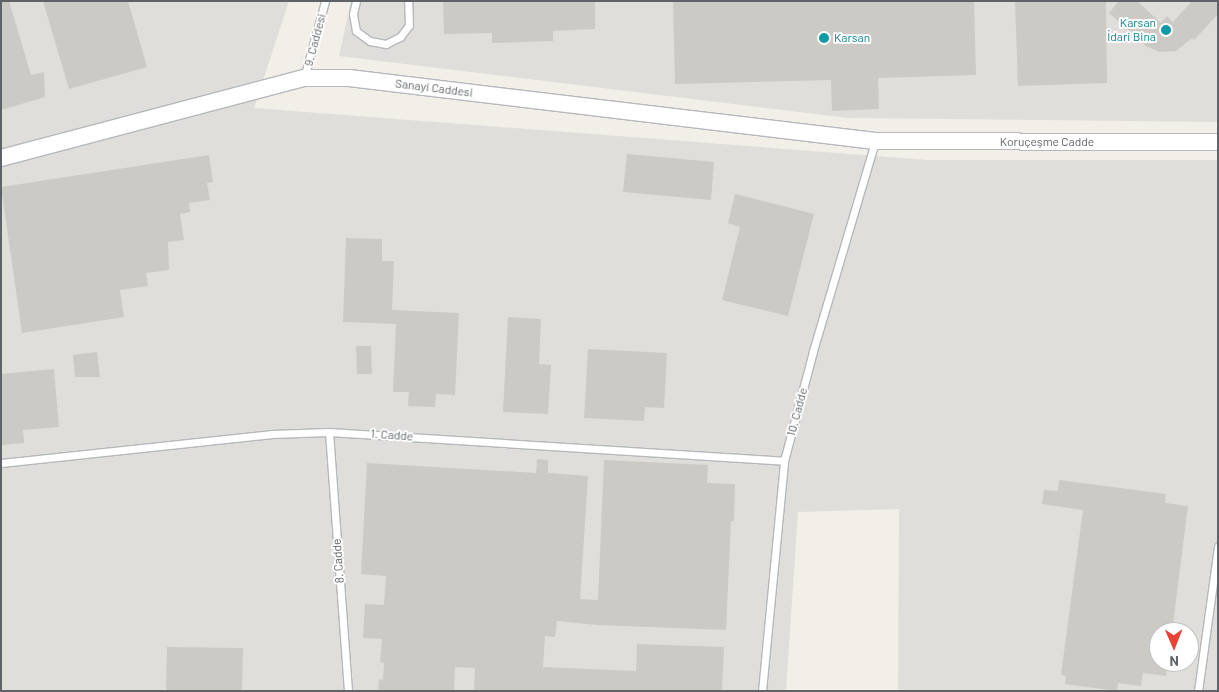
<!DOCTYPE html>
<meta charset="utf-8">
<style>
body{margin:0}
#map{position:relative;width:1219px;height:692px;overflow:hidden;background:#f1efe8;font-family:Barlow,sans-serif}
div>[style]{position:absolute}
.industrial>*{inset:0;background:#e0deda}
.building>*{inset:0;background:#cccac5}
.roads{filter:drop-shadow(1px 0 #b5b8bc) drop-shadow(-1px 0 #b5b8bc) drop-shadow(0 1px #b5b8bc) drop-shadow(0 -1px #b5b8bc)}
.service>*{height:7px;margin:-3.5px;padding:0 3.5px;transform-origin:3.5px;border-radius:3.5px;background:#fff}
.tertiary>*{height:16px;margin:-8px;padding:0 8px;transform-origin:8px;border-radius:8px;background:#fff}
.dots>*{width:14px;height:14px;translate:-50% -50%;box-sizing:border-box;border:2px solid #fff;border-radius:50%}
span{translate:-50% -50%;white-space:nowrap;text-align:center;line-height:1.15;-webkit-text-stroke:4px #fff;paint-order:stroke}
.culture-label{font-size:12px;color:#0d838f}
.right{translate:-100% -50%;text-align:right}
.left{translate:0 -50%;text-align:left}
.street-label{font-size:12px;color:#5f6368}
.frame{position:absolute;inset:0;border:2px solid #5f6368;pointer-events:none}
.north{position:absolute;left:1149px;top:622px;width:50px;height:50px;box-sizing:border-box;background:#fff;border:1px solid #bfc1c3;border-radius:50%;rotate:179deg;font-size:14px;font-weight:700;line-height:20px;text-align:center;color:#5f6368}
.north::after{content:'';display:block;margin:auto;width:18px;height:22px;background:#ea4335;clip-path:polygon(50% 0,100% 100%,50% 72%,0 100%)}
</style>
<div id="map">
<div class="industrial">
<div style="clip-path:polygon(evenodd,1px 1px,289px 1px,254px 108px,928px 160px,1218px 160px,1218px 691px,898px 691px,899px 509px,798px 512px,786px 691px,1px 691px,1px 1px,1159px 632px,1189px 632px,1189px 662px,1159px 662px,1159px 632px)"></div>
<div style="clip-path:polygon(351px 1px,1218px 1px,1218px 122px,848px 118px,339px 56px)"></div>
</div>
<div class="building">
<div style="clip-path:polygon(1px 1px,9px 1px,31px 75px,44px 72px,45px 97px,1px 110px)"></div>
<div style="clip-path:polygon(43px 1px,128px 1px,147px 67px,69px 89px)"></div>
<div style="clip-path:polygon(443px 1px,595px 1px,595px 29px,553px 31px,553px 41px,492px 43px,492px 33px,444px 34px)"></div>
<div style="clip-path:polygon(673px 1px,974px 1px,976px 75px,878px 78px,879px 109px,832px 111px,831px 80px,675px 84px)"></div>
<div style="clip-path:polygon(1015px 1px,1106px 1px,1107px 83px,1018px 86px)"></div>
<div style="clip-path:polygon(1119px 1px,1137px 1px,1161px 23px,1167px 16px,1173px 22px,1192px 1px,1214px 1px,1218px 4px,1218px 14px,1194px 40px,1192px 38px,1176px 51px,1159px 52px,1146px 46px,1109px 13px)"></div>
<div style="clip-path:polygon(627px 154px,714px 162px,711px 200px,623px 192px)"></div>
<div style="clip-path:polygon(209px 155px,213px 182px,207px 183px,210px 200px,189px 203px,190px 212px,180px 214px,184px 240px,168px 242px,169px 270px,146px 273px,148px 286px,120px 290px,124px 317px,22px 333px,1px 187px)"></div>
<div style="clip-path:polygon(735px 194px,814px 214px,788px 316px,722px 300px,740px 227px,728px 223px)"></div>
<div style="clip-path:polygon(346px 238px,382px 239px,382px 261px,394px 261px,392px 310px,459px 313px,455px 395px,436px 394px,435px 407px,408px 406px,409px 392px,393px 392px,396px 324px,343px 322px)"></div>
<div style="clip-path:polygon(508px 317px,541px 319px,539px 364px,551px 365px,548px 414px,503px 412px)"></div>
<div style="clip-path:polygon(356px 346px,371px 346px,372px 374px,357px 374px)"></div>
<div style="clip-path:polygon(588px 349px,667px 353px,664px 408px,645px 407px,644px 421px,584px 418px)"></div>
<div style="clip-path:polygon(97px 352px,100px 377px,75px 377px,73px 355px)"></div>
<div style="clip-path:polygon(54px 369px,59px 427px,23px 430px,24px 443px,1px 445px,1px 374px)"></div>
<div style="clip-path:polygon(537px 459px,548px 460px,548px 473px,588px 476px,580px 599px,598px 600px,604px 460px,708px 465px,707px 483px,735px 484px,734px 521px,731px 521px,726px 630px,597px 625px,557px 621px,555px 637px,545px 636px,543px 667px,636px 671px,637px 644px,724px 647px,722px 691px,474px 691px,475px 668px,455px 667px,454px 691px,378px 691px,379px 679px,383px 680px,384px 663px,380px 662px,382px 639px,363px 638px,365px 604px,384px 605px,386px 576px,361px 574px,367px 463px,536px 473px)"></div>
<div style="clip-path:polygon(1059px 480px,1166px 494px,1165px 503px,1188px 506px,1172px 632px,1159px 632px,1159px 662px,1168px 662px,1166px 676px,1143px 673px,1141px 686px,1118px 683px,1117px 691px,1065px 684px,1066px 676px,1061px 675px,1083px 510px,1042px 504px,1044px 490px,1058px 491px)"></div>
<div style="clip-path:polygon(167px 647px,243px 648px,242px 691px,166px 691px)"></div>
</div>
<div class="roads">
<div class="service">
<div style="left:356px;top:1px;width:13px;rotate:103deg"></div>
<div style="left:353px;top:14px;width:17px;rotate:80deg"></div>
<div style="left:356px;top:31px;width:17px;rotate:36deg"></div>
<div style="left:370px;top:41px;width:16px;rotate:11deg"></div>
<div style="left:386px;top:44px;width:16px;rotate:-27deg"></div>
<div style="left:400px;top:37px;width:15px;rotate:-53deg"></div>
<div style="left:409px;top:25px;width:24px;rotate:-92deg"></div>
<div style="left:304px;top:78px;width:80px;rotate:-74.7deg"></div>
<div style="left:329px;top:432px;width:260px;rotate:85.8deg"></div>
<div style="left:1px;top:463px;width:273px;rotate:-6.1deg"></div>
<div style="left:272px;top:434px;width:57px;rotate:-2deg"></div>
<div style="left:329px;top:432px;width:456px;rotate:3.6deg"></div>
<div style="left:762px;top:691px;width:231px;rotate:-84.5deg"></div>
<div style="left:784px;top:461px;width:114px;rotate:-75.2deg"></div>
<div style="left:813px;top:351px;width:218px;rotate:-73.5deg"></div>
<div style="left:1198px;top:691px;width:146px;rotate:-82.1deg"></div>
</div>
<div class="tertiary">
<div style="left:1px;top:158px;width:313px;rotate:-14.8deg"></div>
<div style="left:304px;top:78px;width:45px"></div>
<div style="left:349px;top:78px;width:530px;rotate:6.83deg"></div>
<div style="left:875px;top:141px;width:343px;rotate:0.2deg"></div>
</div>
</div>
<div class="dots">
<div style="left:1166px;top:30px;background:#0f9aa8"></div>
<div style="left:824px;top:38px;background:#0f9aa8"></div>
</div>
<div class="culture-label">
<span class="right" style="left:1156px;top:30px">Karsan<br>İdari Bina</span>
<span class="left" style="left:834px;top:38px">Karsan</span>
</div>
<div class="street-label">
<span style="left:315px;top:40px;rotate:-75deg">9. Caddesi</span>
<span style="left:434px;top:88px;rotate:7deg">Sanayi Caddesi</span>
<span style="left:1047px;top:142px">Koruçeşme Cadde</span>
<span style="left:797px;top:412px;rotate:-75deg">10. Cadde</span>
<span style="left:392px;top:435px;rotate:4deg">1. Cadde</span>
<span style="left:338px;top:561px;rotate:-94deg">8. Cadde</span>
</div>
<div class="frame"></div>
<div class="north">N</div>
</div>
